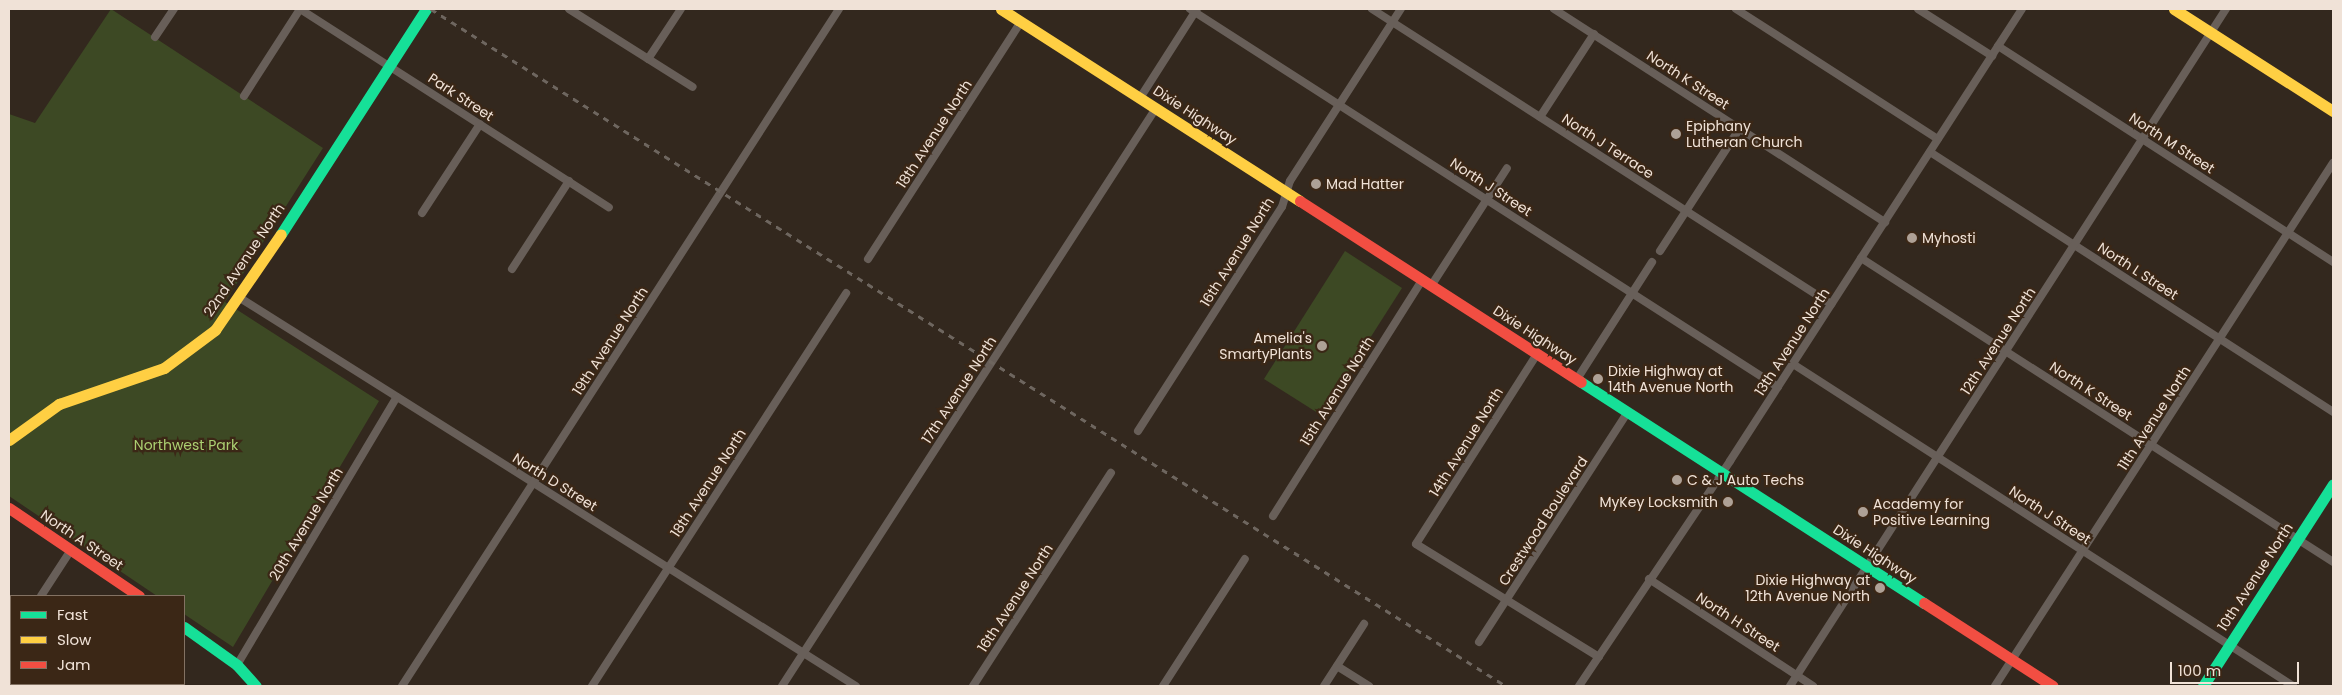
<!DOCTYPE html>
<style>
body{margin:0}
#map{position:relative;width:2342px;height:695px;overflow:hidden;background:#33281e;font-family:Poppins,sans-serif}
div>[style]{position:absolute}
.green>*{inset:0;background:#3d4924}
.street>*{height:8px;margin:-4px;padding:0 4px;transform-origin:4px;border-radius:4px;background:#685f59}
.fast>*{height:11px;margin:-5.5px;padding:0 5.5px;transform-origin:5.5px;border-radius:5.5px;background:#16e098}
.slow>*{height:11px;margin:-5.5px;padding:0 5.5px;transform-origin:5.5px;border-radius:5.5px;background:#ffcf43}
.jam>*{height:11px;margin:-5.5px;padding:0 5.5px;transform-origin:5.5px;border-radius:5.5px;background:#f24e42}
.rail>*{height:2.5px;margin-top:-1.25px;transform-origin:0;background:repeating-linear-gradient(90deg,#6e665f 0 6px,transparent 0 12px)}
.dots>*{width:14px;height:14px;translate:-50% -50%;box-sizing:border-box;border:2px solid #3b2716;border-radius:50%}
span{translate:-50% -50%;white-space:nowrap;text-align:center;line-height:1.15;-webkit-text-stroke:4.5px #3b2716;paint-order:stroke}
.street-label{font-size:14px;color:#f0e2d7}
.poi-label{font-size:14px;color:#f0e2d7}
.left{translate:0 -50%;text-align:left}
.right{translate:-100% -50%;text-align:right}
.park-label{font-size:14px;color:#abcf71}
.frame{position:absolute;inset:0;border:10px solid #f0e2d7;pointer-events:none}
.legend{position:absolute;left:10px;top:595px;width:175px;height:90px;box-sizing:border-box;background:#3b2716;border:1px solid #837263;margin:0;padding:6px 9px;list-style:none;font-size:15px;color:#f0e2d7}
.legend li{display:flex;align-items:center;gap:10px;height:25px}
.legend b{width:25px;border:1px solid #837263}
.scale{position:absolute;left:2170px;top:662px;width:129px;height:22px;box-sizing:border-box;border:2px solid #f0e2d7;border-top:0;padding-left:6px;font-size:15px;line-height:18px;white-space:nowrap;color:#f0e2d7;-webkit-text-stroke:4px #3b2716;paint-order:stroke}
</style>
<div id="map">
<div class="green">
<div style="clip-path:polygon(111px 9px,323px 148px,225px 302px,379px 401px,233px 647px,184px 614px,184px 596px,157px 596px,9px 496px,9px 114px,35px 123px)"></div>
<div style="clip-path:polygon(1345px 251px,1402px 288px,1321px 415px,1264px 379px)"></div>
</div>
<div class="street">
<div style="left:569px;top:9px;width:146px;rotate:32.2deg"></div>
<div style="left:1190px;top:9px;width:699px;rotate:32.74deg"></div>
<div style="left:1372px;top:9px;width:546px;rotate:32.73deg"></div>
<div style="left:1554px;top:9px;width:394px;rotate:32.8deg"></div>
<div style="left:1736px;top:9px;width:240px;rotate:32.8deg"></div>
<div style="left:1918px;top:9px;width:88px;rotate:32.4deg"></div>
<div style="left:155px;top:37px;width:34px;rotate:-56deg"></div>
<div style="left:1998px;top:46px;width:399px;rotate:32.8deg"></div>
<div style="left:648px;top:59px;width:60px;rotate:-56.6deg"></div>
<div style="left:244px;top:96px;width:103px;rotate:-57.2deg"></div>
<div style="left:300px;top:9px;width:367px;rotate:32.7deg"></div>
<div style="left:1140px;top:98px;width:106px;rotate:-57.4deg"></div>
<div style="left:1540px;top:117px;width:99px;rotate:-57deg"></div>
<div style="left:1930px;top:152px;width:480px;rotate:32.8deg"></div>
<div style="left:422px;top:213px;width:106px;rotate:-56.9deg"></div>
<div style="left:1660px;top:251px;width:147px;rotate:-57deg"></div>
<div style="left:1861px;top:258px;width:561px;rotate:32.78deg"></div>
<div style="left:868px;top:259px;width:282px;rotate:-57.2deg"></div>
<div style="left:512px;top:269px;width:105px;rotate:-57.1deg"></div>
<div style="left:1431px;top:286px;width:140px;rotate:-57.2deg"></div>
<div style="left:240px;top:298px;width:728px;rotate:32.21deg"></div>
<div style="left:1537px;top:354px;width:225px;rotate:122.5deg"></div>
<div style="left:1416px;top:544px;width:215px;rotate:31.7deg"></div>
<div style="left:1793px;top:364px;width:595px;rotate:32.78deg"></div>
<div style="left:1577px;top:379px;width:139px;rotate:-57.3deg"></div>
<div style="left:1138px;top:431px;width:266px;rotate:-57.3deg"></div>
<div style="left:1282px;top:207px;width:27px;rotate:-73deg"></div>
<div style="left:1290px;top:181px;width:205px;rotate:-57.2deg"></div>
<div style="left:1273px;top:516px;width:279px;rotate:-57.7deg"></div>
<div style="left:1649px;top:579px;width:196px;rotate:33.1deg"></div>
<div style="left:41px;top:596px;width:55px;rotate:-56.9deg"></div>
<div style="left:1479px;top:642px;width:274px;rotate:-57.1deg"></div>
<div style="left:9px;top:646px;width:4px;rotate:-63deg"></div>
<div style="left:237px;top:665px;width:312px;rotate:-59.2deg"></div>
<div style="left:1337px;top:666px;width:38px;rotate:32deg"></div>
<div style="left:122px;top:686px;width:2px;rotate:-63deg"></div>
<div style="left:402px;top:686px;width:806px;rotate:-57.16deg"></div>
<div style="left:592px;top:686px;width:468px;rotate:-57.1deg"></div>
<div style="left:782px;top:686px;width:688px;rotate:-57.09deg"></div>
<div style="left:973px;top:686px;width:254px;rotate:-57.1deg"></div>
<div style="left:1163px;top:686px;width:151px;rotate:-57.2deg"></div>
<div style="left:1324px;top:686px;width:74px;rotate:-57.2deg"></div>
<div style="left:1579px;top:686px;width:271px;rotate:-56.1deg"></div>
<div style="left:1730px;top:461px;width:538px;rotate:-57.14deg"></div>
<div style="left:1790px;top:686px;width:805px;rotate:-57.22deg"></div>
<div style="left:1995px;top:686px;width:623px;rotate:-57.13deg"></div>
</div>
<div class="fast">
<div style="left:281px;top:234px;width:268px;rotate:-57.2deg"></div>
<div style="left:1581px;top:382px;width:408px;rotate:32.8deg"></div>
<div style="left:184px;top:627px;width:65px;rotate:35.6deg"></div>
<div style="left:237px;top:665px;width:28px;rotate:48deg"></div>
<div style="left:2203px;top:686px;width:240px;rotate:-57.2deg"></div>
</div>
<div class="slow">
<div style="left:1001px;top:9px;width:355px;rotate:32.7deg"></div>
<div style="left:2174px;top:9px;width:189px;rotate:32.7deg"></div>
<div style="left:9px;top:440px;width:62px;rotate:-35.8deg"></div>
<div style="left:59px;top:404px;width:111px;rotate:-18.9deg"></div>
<div style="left:164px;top:368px;width:64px;rotate:-36.7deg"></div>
<div style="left:215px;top:330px;width:116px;rotate:-55.5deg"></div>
</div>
<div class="jam">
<div style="left:1300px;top:201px;width:334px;rotate:32.8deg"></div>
<div style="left:9px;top:508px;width:157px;rotate:34.1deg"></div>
<div style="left:1924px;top:603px;width:153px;rotate:32.8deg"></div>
</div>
<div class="rail">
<div style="left:431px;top:9px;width:1270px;rotate:32.2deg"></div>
</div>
<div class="dots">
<div style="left:1676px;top:134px;background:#aea196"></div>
<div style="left:1316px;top:184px;background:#aea196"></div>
<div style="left:1912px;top:238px;background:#aea196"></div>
<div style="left:1322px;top:346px;background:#aea196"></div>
<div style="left:1598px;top:379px;background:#aea196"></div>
<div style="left:1677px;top:480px;background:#aea196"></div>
<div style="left:1728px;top:502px;background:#aea196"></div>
<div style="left:1863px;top:512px;background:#aea196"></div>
<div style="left:1880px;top:588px;background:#aea196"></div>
</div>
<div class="street-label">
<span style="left:1688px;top:80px;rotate:33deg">North K Street</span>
<span style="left:461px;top:97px;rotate:33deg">Park Street</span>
<span style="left:1195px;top:115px;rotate:33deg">Dixie Highway</span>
<span style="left:934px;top:134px;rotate:-57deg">18th Avenue North</span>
<span style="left:2172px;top:143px;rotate:33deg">North M Street</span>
<span style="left:1608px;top:146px;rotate:33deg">North J Terrace</span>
<span style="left:1491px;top:187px;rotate:33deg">North J Street</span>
<span style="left:1237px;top:252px;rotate:-58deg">16th Avenue North</span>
<span style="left:244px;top:260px;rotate:-56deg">22nd Avenue North</span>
<span style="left:2138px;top:271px;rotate:33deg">North L Street</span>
<span style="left:1535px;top:335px;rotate:33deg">Dixie Highway</span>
<span style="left:610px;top:341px;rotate:-57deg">19th Avenue North</span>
<span style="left:1998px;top:341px;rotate:-57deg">12th Avenue North</span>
<span style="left:1792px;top:342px;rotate:-57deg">13th Avenue North</span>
<span style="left:959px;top:390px;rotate:-57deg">17th Avenue North</span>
<span style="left:1337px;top:391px;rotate:-58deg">15th Avenue North</span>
<span style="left:2091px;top:391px;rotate:33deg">North K Street</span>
<span style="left:2154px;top:418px;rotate:-57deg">11th Avenue North</span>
<span style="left:1466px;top:442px;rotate:-58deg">14th Avenue North</span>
<span style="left:555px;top:482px;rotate:32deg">North D Street</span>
<span style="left:708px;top:483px;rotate:-57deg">18th Avenue North</span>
<span style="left:2050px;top:515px;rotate:33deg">North J Street</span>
<span style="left:1543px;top:521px;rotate:-57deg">Crestwood Boulevard</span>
<span style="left:306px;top:524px;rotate:-59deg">20th Avenue North</span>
<span style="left:82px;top:540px;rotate:34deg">North A Street</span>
<span style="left:1875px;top:554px;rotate:33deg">Dixie Highway</span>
<span style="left:2255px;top:577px;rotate:-57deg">10th Avenue North</span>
<span style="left:1015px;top:598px;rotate:-57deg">16th Avenue North</span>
<span style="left:1738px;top:622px;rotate:33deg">North H Street</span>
</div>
<div class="poi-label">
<span class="left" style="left:1686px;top:134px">Epiphany<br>Lutheran Church</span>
<span class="left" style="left:1326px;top:184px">Mad Hatter</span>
<span class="left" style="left:1922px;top:238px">Myhosti</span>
<span class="right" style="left:1312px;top:346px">Amelia's<br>SmartyPlants</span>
<span class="left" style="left:1608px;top:379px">Dixie Highway at<br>14th Avenue North</span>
<span class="left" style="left:1687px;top:480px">C &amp; J Auto Techs</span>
<span class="right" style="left:1718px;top:502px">MyKey Locksmith</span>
<span class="left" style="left:1873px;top:512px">Academy for<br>Positive Learning</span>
<span class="right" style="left:1870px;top:588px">Dixie Highway at<br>12th Avenue North</span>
</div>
<div class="park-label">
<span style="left:186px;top:445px">Northwest Park</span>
</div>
<div class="frame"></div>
<ul class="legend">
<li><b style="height:6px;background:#16e098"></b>Fast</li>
<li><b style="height:6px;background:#ffcf43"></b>Slow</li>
<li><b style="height:6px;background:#f24e42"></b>Jam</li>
</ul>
<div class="scale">100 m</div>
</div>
